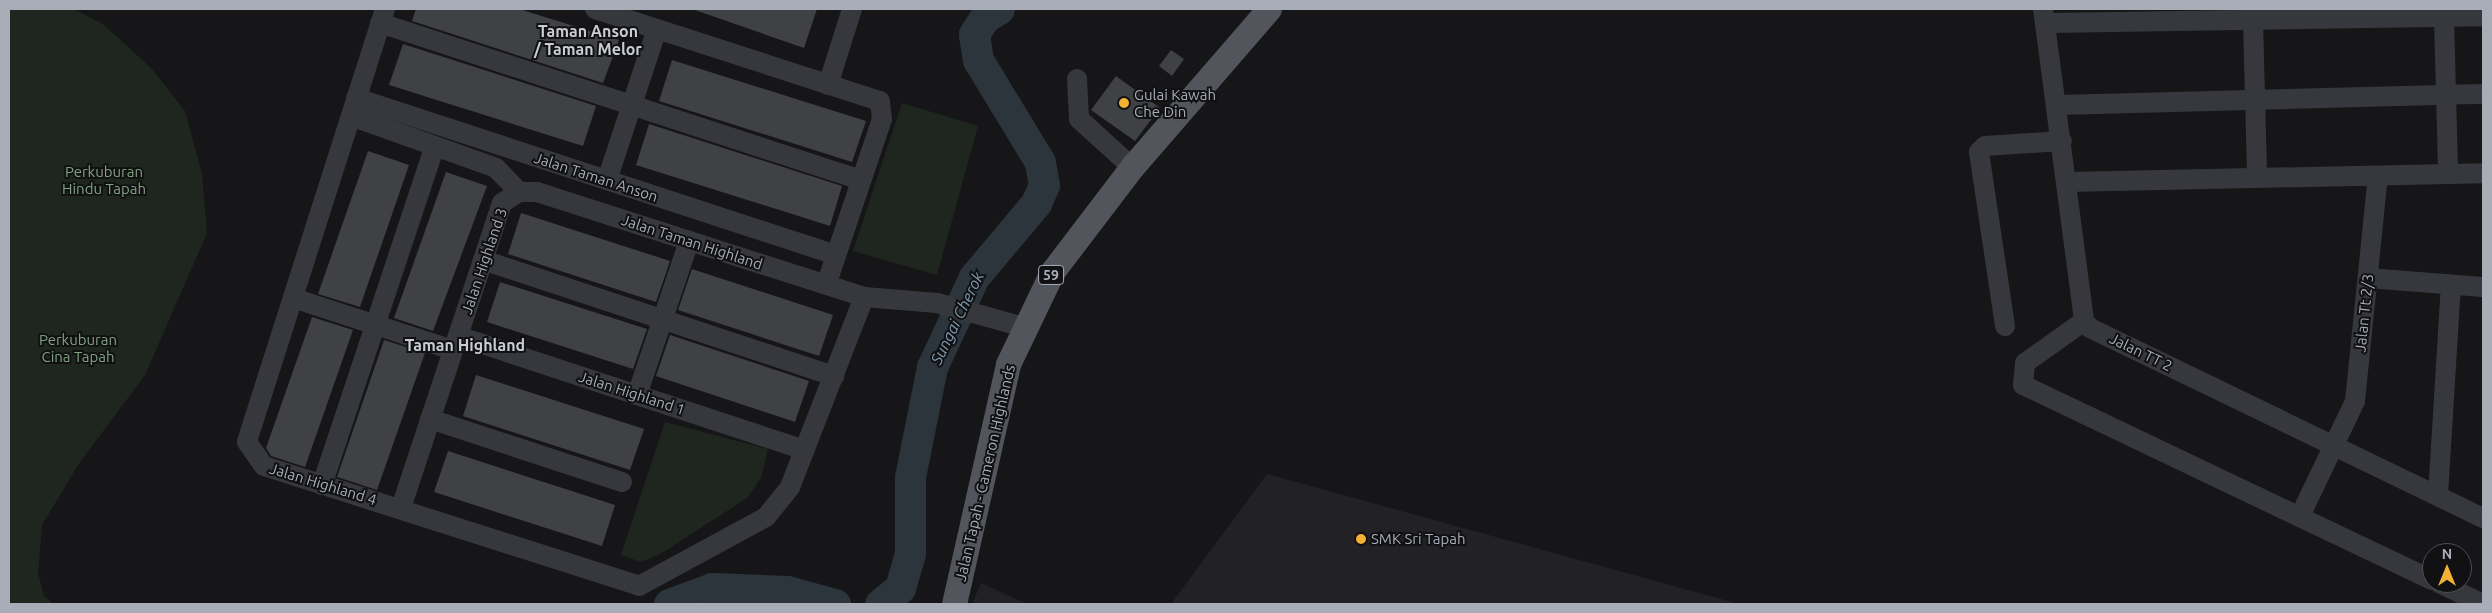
<!DOCTYPE html>
<style>
body{margin:0}
#map{position:relative;width:2492px;height:613px;overflow:hidden;background:#161618;font-family:Ubuntu,sans-serif}
div>[style]{position:absolute}
.built>*{inset:0;background:#222225}
.green>*{inset:0;background:#1e261f}
.river>*{height:31px;margin:-15.5px;padding:0 15.5px;transform-origin:15.5px;border-radius:15.5px;background:#2c353c}
.building>*{inset:0;background:#404145}
.minor>*{height:20px;margin:-10px;padding:0 10px;transform-origin:10px;border-radius:10px;background:#37383d}
.major>*{height:25px;margin:-12.5px;padding:0 12.5px;transform-origin:12.5px;border-radius:12.5px;background:#53555c}
.dots>*{width:14px;height:14px;translate:-50% -50%;box-sizing:border-box;border:2px solid #111113;border-radius:50%}
span{translate:-50% -50%;white-space:nowrap;text-align:center;line-height:1.15;-webkit-text-stroke:4px #111113;paint-order:stroke}
.shield-label span{padding:1px 4px;background:#111113;border:1px solid;border-radius:4px;-webkit-text-stroke-width:0}
.shield-label{font-size:14px;color:#a8adb8;font-weight:700}
.poi-label{font-size:15px;color:#a8adb8}
.left{translate:0 -50%;text-align:left}
.park-label{font-size:15px;color:#7fa381}
.street-label{font-size:15px;color:#a8adb8}
.neighbourhood-label{font-size:16px;color:#c9ccd4;font-weight:700}
.water-label{font-size:16px;color:#7f9bb3;font-style:italic}
.frame{position:absolute;inset:0;border:10px solid #a8adb8;pointer-events:none}
.north{position:absolute;left:2422px;top:543px;width:50px;height:50px;box-sizing:border-box;background:#111113;border:1px solid #4d4f55;border-radius:50%;rotate:0deg;font-size:14px;font-weight:700;line-height:20px;text-align:center;color:#a8adb8}
.north::after{content:'';display:block;margin:auto;width:18px;height:22px;background:#f2b134;clip-path:polygon(50% 0,100% 100%,50% 72%,0 100%)}
</style>
<div id="map">
<div class="built">
<div style="clip-path:polygon(1267px 474px,1739px 604px,1171px 604px)"></div>
<div style="clip-path:polygon(981px 583px,1027px 604px,972px 604px)"></div>
</div>
<div class="green">
<div style="clip-path:polygon(9px 9px,74px 9px,103px 24px,152px 69px,185px 111px,202px 174px,207px 233px,145px 375px,78px 465px,42px 525px,38px 573px,44px 596px,54px 604px,9px 604px)"></div>
<div style="clip-path:polygon(902px 103px,978px 126px,937px 275px,853px 251px)"></div>
<div style="clip-path:polygon(665px 422px,768px 449px,761px 478px,747px 498px,662px 553px,641px 562px,621px 555px)"></div>
</div>
<div class="river">
<div style="left:669px;top:604px;width:46px;rotate:-20.4deg"></div>
<div style="left:712px;top:588px;width:75px;rotate:2.3deg"></div>
<div style="left:787px;top:591px;width:50px;rotate:15.2deg"></div>
<div style="left:880px;top:604px;width:26px;rotate:-39deg"></div>
<div style="left:900px;top:588px;width:35px;rotate:-74deg"></div>
<div style="left:910px;top:554px;width:77px;rotate:-90deg"></div>
<div style="left:910px;top:477px;width:112px;rotate:-78.7deg"></div>
<div style="left:932px;top:367px;width:99px;rotate:-65deg"></div>
<div style="left:974px;top:277px;width:97px;rotate:-50deg"></div>
<div style="left:1036px;top:203px;width:20px;rotate:-66deg"></div>
<div style="left:1044px;top:185px;width:23px;rotate:-100deg"></div>
<div style="left:1040px;top:162px;width:119px;rotate:-121.3deg"></div>
<div style="left:978px;top:60px;width:26px;rotate:-99deg"></div>
<div style="left:974px;top:34px;width:20px;rotate:-57deg"></div>
<div style="left:985px;top:17px;width:16px;rotate:-30deg"></div>
</div>
<div class="building">
<div style="clip-path:polygon(416px 9px,519px 9px,619px 40px,603px 83px,412px 21px)"></div>
<div style="clip-path:polygon(692px 9px,817px 9px,804px 48px)"></div>
<div style="clip-path:polygon(403px 44px,596px 106px,583px 146px,389px 85px)"></div>
<div style="clip-path:polygon(1171px 50px,1184px 59px,1172px 76px,1159px 66px)"></div>
<div style="clip-path:polygon(672px 60px,866px 121px,852px 162px,659px 101px)"></div>
<div style="clip-path:polygon(1116px 76px,1160px 108px,1135px 141px,1091px 110px)"></div>
<div style="clip-path:polygon(649px 124px,842px 186px,830px 226px,636px 165px)"></div>
<div style="clip-path:polygon(368px 151px,409px 165px,360px 307px,318px 294px)"></div>
<div style="clip-path:polygon(446px 172px,487px 186px,433px 331px,394px 318px)"></div>
<div style="clip-path:polygon(521px 213px,670px 261px,656px 302px,508px 254px)"></div>
<div style="clip-path:polygon(692px 269px,833px 315px,819px 356px,678px 310px)"></div>
<div style="clip-path:polygon(500px 282px,647px 329px,633px 369px,487px 322px)"></div>
<div style="clip-path:polygon(312px 317px,353px 330px,305px 467px,271px 456px,266px 448px)"></div>
<div style="clip-path:polygon(670px 335px,809px 381px,795px 422px,656px 376px)"></div>
<div style="clip-path:polygon(384px 340px,425px 353px,377px 490px,337px 477px)"></div>
<div style="clip-path:polygon(476px 375px,644px 429px,630px 470px,463px 416px)"></div>
<div style="clip-path:polygon(448px 451px,615px 505px,602px 546px,434px 492px)"></div>
</div>
<div class="minor">
<div style="left:385px;top:9px;width:454px;rotate:107.7deg"></div>
<div style="left:247px;top:442px;width:29px;rotate:55deg"></div>
<div style="left:264px;top:466px;width:394px;rotate:17.7deg"></div>
<div style="left:639px;top:586px;width:145px;rotate:-28.5deg"></div>
<div style="left:766px;top:517px;width:38px;rotate:-51deg"></div>
<div style="left:790px;top:487px;width:204px;rotate:-68.7deg"></div>
<div style="left:595px;top:9px;width:299px;rotate:17.9deg"></div>
<div style="left:880px;top:101px;width:18px;rotate:84deg"></div>
<div style="left:882px;top:119px;width:175px;rotate:108.6deg"></div>
<div style="left:2043px;top:9px;width:315px;rotate:82.5deg"></div>
<div style="left:2084px;top:321px;width:9px;rotate:49deg"></div>
<div style="left:2090px;top:328px;width:437px;rotate:25.8deg"></div>
<div style="left:2444px;top:17px;width:157px;rotate:88.5deg"></div>
<div style="left:2253px;top:20px;width:158px;rotate:88.5deg"></div>
<div style="left:380px;top:23px;width:506px;rotate:18.08deg"></div>
<div style="left:2048px;top:23px;width:435px;rotate:-0.9deg"></div>
<div style="left:1077px;top:79px;width:40px;rotate:87.1deg"></div>
<div style="left:1079px;top:119px;width:72px;rotate:42.2deg"></div>
<div style="left:828px;top:85px;width:80px;rotate:-72.5deg"></div>
<div style="left:356px;top:98px;width:505px;rotate:18.11deg"></div>
<div style="left:2058px;top:105px;width:425px;rotate:-1.5deg"></div>
<div style="left:351px;top:116px;width:154px;rotate:19.7deg"></div>
<div style="left:496px;top:168px;width:33px;rotate:46deg"></div>
<div style="left:607px;top:180px;width:159px;rotate:-71.7deg"></div>
<div style="left:2067px;top:182px;width:416px;rotate:-1.2deg"></div>
<div style="left:519px;top:192px;width:18px"></div>
<div style="left:537px;top:192px;width:343px;rotate:17.8deg"></div>
<div style="left:864px;top:297px;width:73px;rotate:4.7deg"></div>
<div style="left:937px;top:303px;width:90px;rotate:15.4deg"></div>
<div style="left:483px;top:260px;width:370px;rotate:18.3deg"></div>
<div style="left:2368px;top:278px;width:115px;rotate:4.5deg"></div>
<div style="left:293px;top:298px;width:168px;rotate:18deg"></div>
<div style="left:2084px;top:321px;width:72px;rotate:144.6deg"></div>
<div style="left:2025px;top:363px;width:22px;rotate:95deg"></div>
<div style="left:2023px;top:385px;width:453px;rotate:25.5deg"></div>
<div style="left:2005px;top:326px;width:176px;rotate:-98.5deg"></div>
<div style="left:1979px;top:152px;width:8px;rotate:-45deg"></div>
<div style="left:1985px;top:146px;width:77px;rotate:-3.7deg"></div>
<div style="left:458px;top:336px;width:365px;rotate:18.2deg"></div>
<div style="left:637px;top:395px;width:163px;rotate:-71.3deg"></div>
<div style="left:430px;top:419px;width:202px;rotate:18.2deg"></div>
<div style="left:322px;top:485px;width:357px;rotate:-71.6deg"></div>
<div style="left:2438px;top:496px;width:211px;rotate:-86.5deg"></div>
<div style="left:401px;top:508px;width:321px;rotate:-71.7deg"></div>
<div style="left:502px;top:203px;width:20px;rotate:-33deg"></div>
<div style="left:2300px;top:516px;width:127px;rotate:-64.4deg"></div>
<div style="left:2355px;top:401px;width:226px;rotate:-84.2deg"></div>
<div style="left:2439px;top:583px;width:49px;rotate:25.5deg"></div>
</div>
<div class="major">
<div style="left:954px;top:604px;width:246px;rotate:-77.3deg"></div>
<div style="left:1008px;top:364px;width:102px;rotate:-64.4deg"></div>
<div style="left:1052px;top:272px;width:132px;rotate:-52.7deg"></div>
<div style="left:1132px;top:167px;width:209px;rotate:-49.1deg"></div>
</div>
<div class="dots">
<div style="left:1124px;top:103px;background:#f2b134"></div>
<div style="left:1361px;top:539px;background:#f2b134"></div>
</div>
<div class="shield-label">
<span style="left:1051px;top:275px">59</span>
</div>
<div class="poi-label">
<span class="left" style="left:1134px;top:103px">Gulai Kawah<br>Che Din</span>
<span class="left" style="left:1371px;top:539px">SMK Sri Tapah</span>
</div>
<div class="park-label">
<span style="left:104px;top:180px">Perkuburan<br>Hindu Tapah</span>
<span style="left:78px;top:348px">Perkuburan<br>Cina Tapah</span>
</div>
<div class="street-label">
<span style="left:596px;top:177px;rotate:18deg">Jalan Taman Anson</span>
<span style="left:692px;top:242px;rotate:18deg">Jalan Taman Highland</span>
<span style="left:484px;top:261px;rotate:-71deg">Jalan Highland 3</span>
<span style="left:2364px;top:313px;rotate:-84deg">Jalan Tt 2/3</span>
<span style="left:2141px;top:352px;rotate:26deg">Jalan TT 2</span>
<span style="left:632px;top:393px;rotate:18deg">Jalan Highland 1</span>
<span style="left:985px;top:473px;rotate:-77deg">Jalan Tapah - Cameron Highlands</span>
<span style="left:323px;top:484px;rotate:17deg">Jalan Highland 4</span>
</div>
<div class="neighbourhood-label">
<span style="left:588px;top:40px">Taman Anson<br>/ Taman Melor</span>
<span style="left:465px;top:345px">Taman Highland</span>
</div>
<div class="water-label">
<span style="left:957px;top:318px;rotate:-64deg">Sungai Cherok</span>
</div>
<div class="frame"></div>
<div class="north">N</div>
</div>
